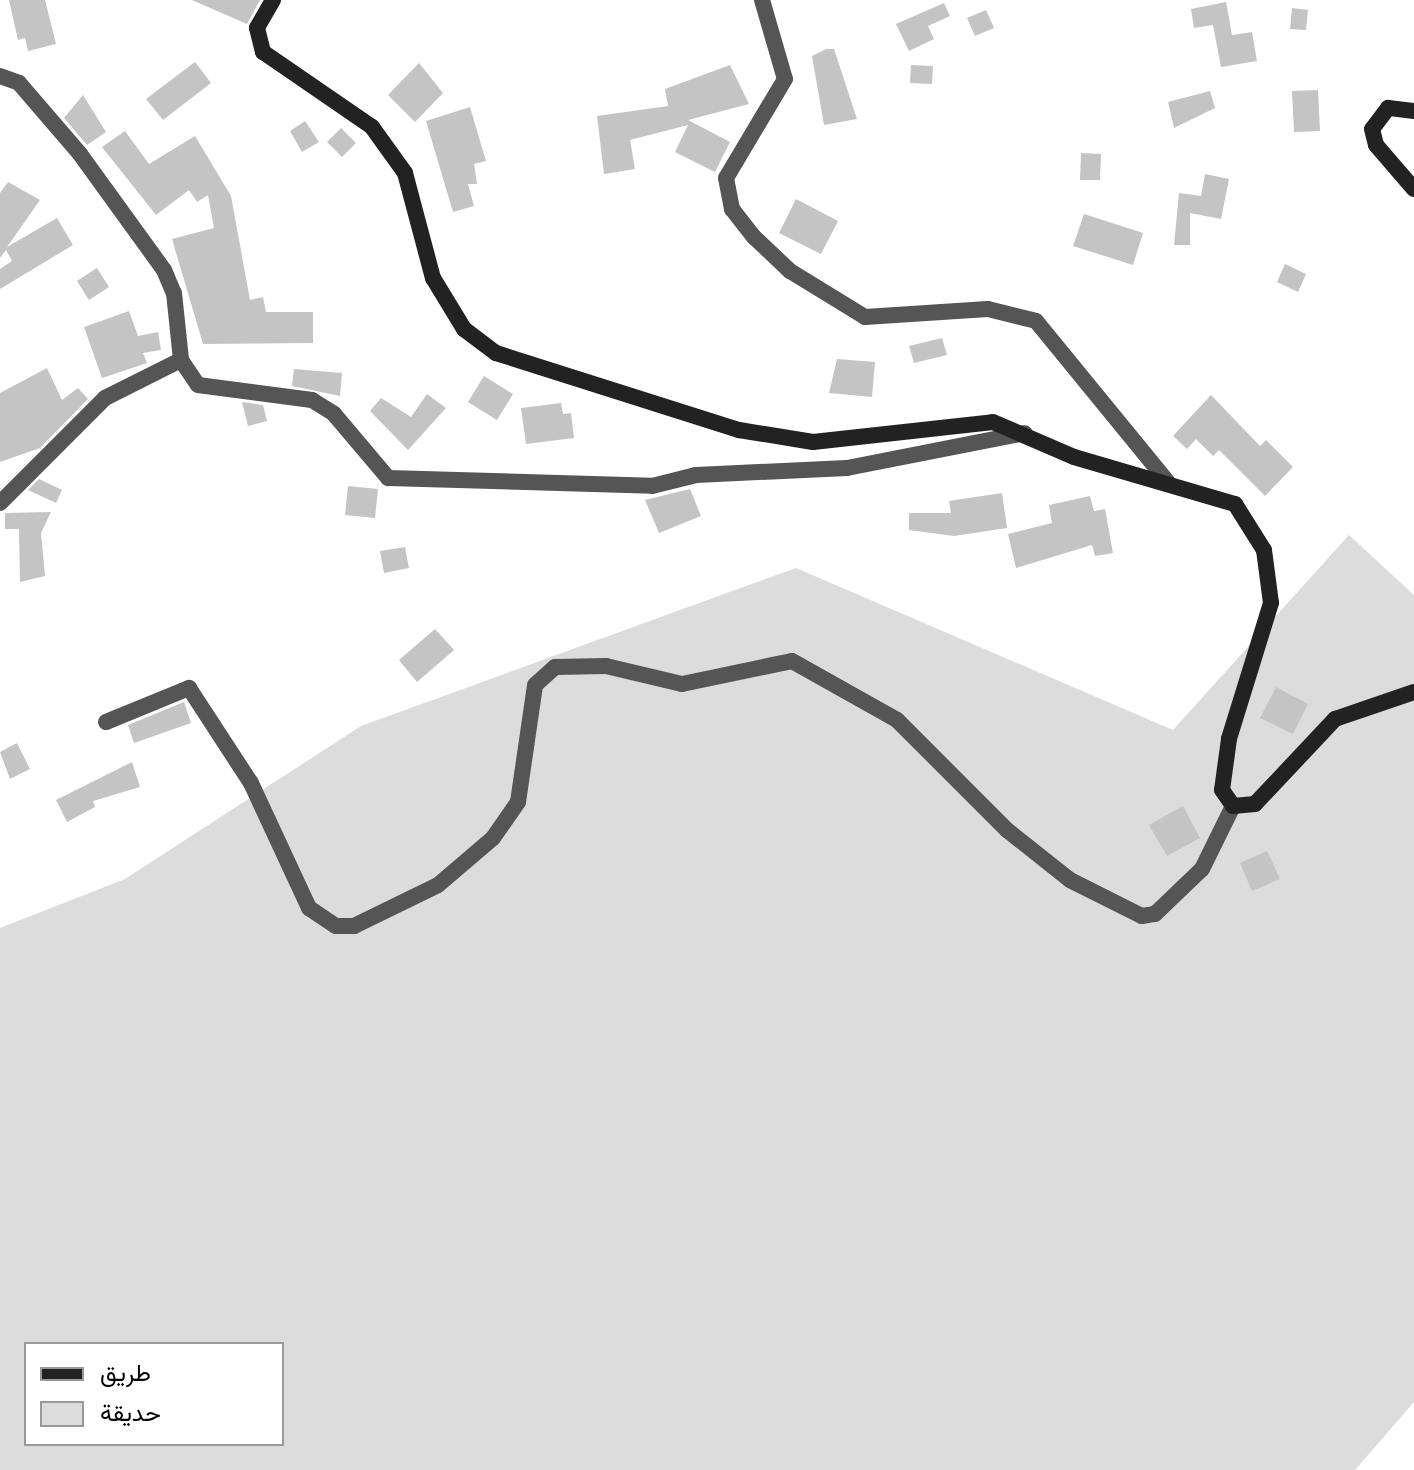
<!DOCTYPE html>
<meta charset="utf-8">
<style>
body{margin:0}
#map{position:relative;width:1414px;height:1470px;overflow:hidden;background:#fff;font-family:"Open Sans",Vazirmatn,sans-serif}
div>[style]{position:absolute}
.green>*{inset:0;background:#dcdcdc}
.building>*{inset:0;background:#c4c4c4}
.street>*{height:16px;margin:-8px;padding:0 8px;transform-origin:8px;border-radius:8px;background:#555}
.secondary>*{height:16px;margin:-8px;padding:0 8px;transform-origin:8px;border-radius:8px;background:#222}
span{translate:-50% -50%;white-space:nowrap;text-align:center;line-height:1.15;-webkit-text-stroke:6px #fff;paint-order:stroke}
.legend{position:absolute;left:24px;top:1342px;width:260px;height:104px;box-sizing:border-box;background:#fff;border:2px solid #999;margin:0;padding:10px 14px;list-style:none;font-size:24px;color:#000}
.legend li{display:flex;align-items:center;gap:16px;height:40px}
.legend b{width:40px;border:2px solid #999}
</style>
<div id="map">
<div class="green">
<div style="clip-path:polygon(evenodd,1349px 535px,1414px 595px,1414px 1402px,1355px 1470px,0 1470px,0 928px,125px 879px,361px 726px,796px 568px,1173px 730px,1349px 535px,26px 1344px,282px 1344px,282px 1444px,26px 1444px,26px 1344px)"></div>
</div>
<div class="building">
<div style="clip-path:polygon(9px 0,45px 0,56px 44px,28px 51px,25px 38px,18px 40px)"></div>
<div style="clip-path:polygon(192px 0,260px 0,247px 24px)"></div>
<div style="clip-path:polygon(1226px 2px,1232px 35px,1252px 32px,1257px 61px,1221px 67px,1213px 25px,1194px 28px,1191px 9px)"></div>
<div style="clip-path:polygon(944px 3px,950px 16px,928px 26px,934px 39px,909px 51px,896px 24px)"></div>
<div style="clip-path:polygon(1292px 8px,1308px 10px,1306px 30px,1290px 29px)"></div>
<div style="clip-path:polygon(986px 10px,994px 28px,975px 36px,967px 18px)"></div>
<div style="clip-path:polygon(826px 49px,834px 49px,857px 119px,824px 125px,812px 56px)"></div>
<div style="clip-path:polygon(195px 62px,211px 83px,163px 120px,146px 99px)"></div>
<div style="clip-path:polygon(419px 63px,443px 93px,415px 122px,388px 95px)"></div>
<div style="clip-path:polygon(730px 65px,749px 104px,688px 120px,730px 142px,715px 172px,675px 152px,688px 125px,630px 140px,635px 169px,604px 174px,597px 116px,668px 106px,665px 89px)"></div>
<div style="clip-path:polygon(911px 65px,933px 66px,932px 84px,910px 83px)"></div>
<div style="clip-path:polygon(1318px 90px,1320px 131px,1294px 132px,1292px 91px)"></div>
<div style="clip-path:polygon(1210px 91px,1215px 108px,1174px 128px,1168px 102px)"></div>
<div style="clip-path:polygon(83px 95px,106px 132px,87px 145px,64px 118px)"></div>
<div style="clip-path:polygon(470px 107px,486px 161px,474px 164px,477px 184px,468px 184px,474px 206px,453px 212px,426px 121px)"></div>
<div style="clip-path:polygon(305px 121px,319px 142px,302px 152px,290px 131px)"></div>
<div style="clip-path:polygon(341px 128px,356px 143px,342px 157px,327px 142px)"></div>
<div style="clip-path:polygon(125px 131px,149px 164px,195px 136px,231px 196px,250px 300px,263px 297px,266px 312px,313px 312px,313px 343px,203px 344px,172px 239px,214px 228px,208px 195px,197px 202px,189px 190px,156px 215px,102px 147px)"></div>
<div style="clip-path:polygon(1081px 153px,1101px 154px,1100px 180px,1080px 180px)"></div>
<div style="clip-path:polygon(1205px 174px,1229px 179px,1221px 219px,1190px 213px,1190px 245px,1174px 245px,1179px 193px,1201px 196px)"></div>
<div style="clip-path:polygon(8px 182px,40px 200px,7px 247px,57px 218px,73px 245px,0 289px,0 269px,12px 261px,6px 250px,0 258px,0 193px)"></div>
<div style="clip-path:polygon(796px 199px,838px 221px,821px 254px,779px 233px)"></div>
<div style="clip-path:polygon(1084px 214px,1143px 233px,1133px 265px,1073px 246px)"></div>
<div style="clip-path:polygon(1285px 264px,1306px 274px,1298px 292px,1277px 282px)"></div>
<div style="clip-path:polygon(97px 268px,109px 287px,89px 300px,77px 281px)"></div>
<div style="clip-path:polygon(129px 311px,138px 336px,158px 332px,161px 350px,143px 353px,147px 363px,102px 378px,84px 327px)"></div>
<div style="clip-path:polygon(942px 338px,947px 355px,914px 363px,909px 346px)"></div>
<div style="clip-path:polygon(837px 359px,875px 362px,872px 397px,829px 393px)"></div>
<div style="clip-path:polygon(47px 368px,62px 400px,78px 388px,88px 399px,40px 448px,0 462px,0 393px)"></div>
<div style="clip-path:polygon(294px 369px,342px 373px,340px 396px,292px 386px)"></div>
<div style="clip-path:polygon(484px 376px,513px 394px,497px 420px,468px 402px)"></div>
<div style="clip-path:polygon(427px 394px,446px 408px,408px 450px,370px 411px,381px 398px,411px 417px)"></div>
<div style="clip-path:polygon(1211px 395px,1260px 446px,1266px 440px,1293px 467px,1265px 496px,1219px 450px,1213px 456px,1196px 439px,1187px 449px,1173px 436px)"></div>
<div style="clip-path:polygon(242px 402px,263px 405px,267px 421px,248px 426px)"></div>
<div style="clip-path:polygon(561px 403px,563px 414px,571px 413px,574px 438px,526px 444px,521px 408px)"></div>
<div style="clip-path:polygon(39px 479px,62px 490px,56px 503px,28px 490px)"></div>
<div style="clip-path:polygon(348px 486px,378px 489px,375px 518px,345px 515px)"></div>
<div style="clip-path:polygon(690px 489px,701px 516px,659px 533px,645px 500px)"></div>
<div style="clip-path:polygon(1002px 493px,1007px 528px,954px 536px,909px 530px,909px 513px,951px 513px,949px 501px)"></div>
<div style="clip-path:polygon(1090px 496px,1094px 511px,1105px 509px,1113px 553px,1095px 556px,1092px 545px,1016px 568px,1008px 534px,1052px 523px,1049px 505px)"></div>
<div style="clip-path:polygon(51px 512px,41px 533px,45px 576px,20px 582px,19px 529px,5px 529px,5px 513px)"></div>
<div style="clip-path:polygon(405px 547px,409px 568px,384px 573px,380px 551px)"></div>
<div style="clip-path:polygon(435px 629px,454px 650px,417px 682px,399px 660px)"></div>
<div style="clip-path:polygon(1276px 687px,1308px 704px,1293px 734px,1260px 718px)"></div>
<div style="clip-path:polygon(184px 702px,191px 723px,134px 743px,128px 725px)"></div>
<div style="clip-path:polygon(17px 743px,30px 769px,10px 779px,0 752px)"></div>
<div style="clip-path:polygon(132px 762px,140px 787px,93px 801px,95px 807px,67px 822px,56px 800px)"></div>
<div style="clip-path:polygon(1183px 806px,1200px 838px,1167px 856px,1149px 825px)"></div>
<div style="clip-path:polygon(1267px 851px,1280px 879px,1252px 891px,1240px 863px)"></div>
</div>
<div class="street">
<div style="left:762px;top:0;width:82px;rotate:73.8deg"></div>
<div style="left:785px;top:79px;width:115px;rotate:120.8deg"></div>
<div style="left:726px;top:178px;width:32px;rotate:79deg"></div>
<div style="left:732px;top:209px;width:36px;rotate:52deg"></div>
<div style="left:754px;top:237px;width:50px;rotate:43.4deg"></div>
<div style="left:790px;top:271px;width:88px;rotate:31.5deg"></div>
<div style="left:865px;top:317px;width:123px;rotate:-3.7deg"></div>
<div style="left:988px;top:309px;width:49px;rotate:14deg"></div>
<div style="left:1036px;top:321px;width:208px;rotate:50.7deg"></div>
<div style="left:0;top:76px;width:20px;rotate:20deg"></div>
<div style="left:19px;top:83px;width:94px;rotate:49.3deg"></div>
<div style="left:80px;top:154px;width:143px;rotate:54.1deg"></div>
<div style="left:164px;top:270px;width:25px;rotate:67deg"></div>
<div style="left:174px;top:293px;width:67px;rotate:84deg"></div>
<div style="left:181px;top:360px;width:30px;rotate:56deg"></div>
<div style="left:198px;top:385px;width:115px;rotate:7.5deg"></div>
<div style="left:312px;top:400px;width:26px;rotate:32deg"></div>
<div style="left:334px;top:414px;width:84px;rotate:49.8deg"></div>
<div style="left:388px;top:478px;width:264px;rotate:1.7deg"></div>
<div style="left:652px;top:486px;width:45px;rotate:-14deg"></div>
<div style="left:696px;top:475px;width:151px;rotate:-2.7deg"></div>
<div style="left:847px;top:468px;width:181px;rotate:-11.1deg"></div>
<div style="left:0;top:503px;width:148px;rotate:-45deg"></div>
<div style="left:105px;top:398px;width:85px;rotate:-26.6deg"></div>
<div style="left:106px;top:722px;width:90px;rotate:-22.3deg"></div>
<div style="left:189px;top:688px;width:113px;rotate:56.9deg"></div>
<div style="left:251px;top:783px;width:138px;rotate:65.1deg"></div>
<div style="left:309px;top:908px;width:32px;rotate:34deg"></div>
<div style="left:336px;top:926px;width:18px"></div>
<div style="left:354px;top:926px;width:93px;rotate:-26deg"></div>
<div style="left:438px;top:885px;width:72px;rotate:-40.5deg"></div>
<div style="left:493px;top:838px;width:44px;rotate:-55.2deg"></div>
<div style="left:518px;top:802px;width:118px;rotate:-81.7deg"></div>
<div style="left:535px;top:685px;width:27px;rotate:-42deg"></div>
<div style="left:555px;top:667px;width:51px;rotate:-1.1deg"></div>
<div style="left:606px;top:666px;width:78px;rotate:13.3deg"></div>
<div style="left:682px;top:684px;width:112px;rotate:-11.8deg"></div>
<div style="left:792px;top:661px;width:120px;rotate:29.3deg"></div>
<div style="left:897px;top:720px;width:156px;rotate:45deg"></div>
<div style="left:1007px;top:830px;width:80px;rotate:38.4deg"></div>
<div style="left:1070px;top:880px;width:80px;rotate:26.6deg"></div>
<div style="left:1142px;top:916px;width:13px;rotate:-9deg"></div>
<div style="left:1155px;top:914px;width:65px;rotate:-43.8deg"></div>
<div style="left:1202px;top:869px;width:70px;rotate:-63.8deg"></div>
</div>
<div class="secondary">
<div style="left:273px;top:0;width:32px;rotate:120deg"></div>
<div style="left:257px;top:28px;width:25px;rotate:76deg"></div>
<div style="left:263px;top:52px;width:132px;rotate:34.5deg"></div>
<div style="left:372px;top:127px;width:57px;rotate:54.3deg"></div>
<div style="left:405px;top:173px;width:109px;rotate:75.1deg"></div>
<div style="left:433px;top:278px;width:60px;rotate:58.7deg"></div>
<div style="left:464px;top:329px;width:40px;rotate:37deg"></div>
<div style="left:496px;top:353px;width:255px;rotate:17.6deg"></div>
<div style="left:739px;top:430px;width:75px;rotate:9.2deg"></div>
<div style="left:813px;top:442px;width:181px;rotate:-6.3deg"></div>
<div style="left:993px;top:422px;width:88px;rotate:23.4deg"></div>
<div style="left:1074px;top:457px;width:168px;rotate:16.3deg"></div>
<div style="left:1235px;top:504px;width:54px;rotate:57.8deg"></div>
<div style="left:1264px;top:550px;width:53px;rotate:82.5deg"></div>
<div style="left:1271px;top:603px;width:142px;rotate:107.2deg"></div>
<div style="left:1229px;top:739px;width:51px;rotate:97.8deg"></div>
<div style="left:1222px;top:790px;width:19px;rotate:55deg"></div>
<div style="left:1233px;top:806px;width:22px;rotate:-5deg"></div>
<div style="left:1255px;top:804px;width:117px;rotate:-46.7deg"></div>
<div style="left:1335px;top:719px;width:83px;rotate:-18.9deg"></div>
<div style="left:1414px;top:111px;width:26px;rotate:-173deg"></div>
<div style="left:1388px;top:108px;width:26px;rotate:127deg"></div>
<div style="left:1372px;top:129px;width:16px;rotate:76deg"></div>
<div style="left:1376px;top:145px;width:58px;rotate:49.2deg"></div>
</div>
<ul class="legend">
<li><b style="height:10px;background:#222"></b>طريق</li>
<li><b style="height:22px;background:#dcdcdc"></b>حديقة</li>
</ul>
</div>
